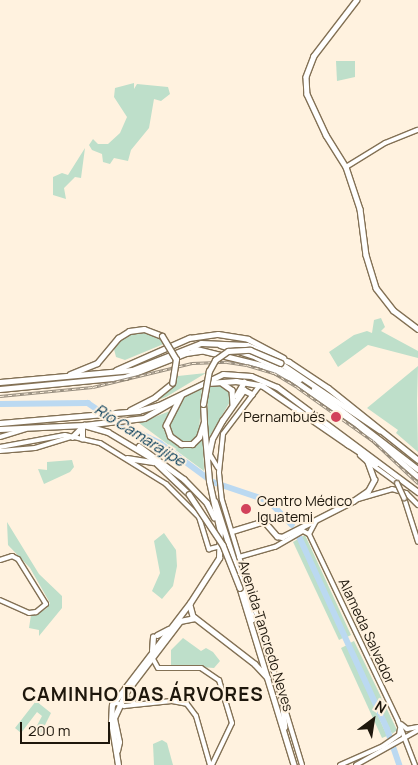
<!DOCTYPE html>
<meta charset="utf-8">
<style>
body{margin:0}
#map{position:relative;width:418px;height:765px;overflow:hidden;background:#fff2df;font-family:Manrope,sans-serif}
div>[style]{position:absolute}
.green>*{inset:0;background:#bedfca}
.river>*{height:5.5px;margin:-2.75px;padding:0 2.75px;transform-origin:2.75px;border-radius:2.75px;background:#bbd9f1}
.roads{filter:drop-shadow(1px 0 #837155) drop-shadow(-1px 0 #837155) drop-shadow(0 1px #837155) drop-shadow(0 -1px #837155)}
.minor>*{height:4px;margin:-2px;padding:0 2px;transform-origin:2px;border-radius:2px;background:#fff}
.major>*{height:4.5px;margin:-2.25px;padding:0 2.25px;transform-origin:2.25px;border-radius:2.25px;background:#fff}
.highway>*{height:5px;margin:-2.5px;padding:0 2.5px;transform-origin:2.5px;border-radius:2.5px;background:#fff}
.rail>*{height:3px;margin-top:-1.5px;transform-origin:0;background:repeating-linear-gradient(90deg,#fff2df 0 4px,#968c7d 0 8px);box-sizing:border-box;border-block:1px solid #968c7d}
.bridges{filter:drop-shadow(1px 0 #837155) drop-shadow(-1px 0 #837155) drop-shadow(0 1px #837155) drop-shadow(0 -1px #837155)}
.minor-bridge>*{height:4px;margin:-2px;padding:0 2px;transform-origin:2px;border-radius:2px;background:#fff}
.major-bridge>*{height:4.5px;margin:-2.25px;padding:0 2.25px;transform-origin:2.25px;border-radius:2.25px;background:#fff}
.highway-bridge>*{height:5px;margin:-2.5px;padding:0 2.5px;transform-origin:2.5px;border-radius:2.5px;background:#fff}
.dots>*{width:14px;height:14px;translate:-50% -50%;box-sizing:border-box;border:2px solid #fff2df;border-radius:50%}
span{translate:-50% -50%;white-space:nowrap;text-align:center;line-height:1.15;-webkit-text-stroke:4px #fff2df;paint-order:stroke}
.poi-label{font-size:14px;color:#1e170c}
.right{translate:-100% -50%;text-align:right}
.left{translate:0 -50%;text-align:left}
.street-label{font-size:14px;color:#1e170c}
.water-label{font-size:15px;color:#003857;font-style:italic}
.district-label{font-size:19px;color:#1e170c;font-weight:700;letter-spacing:1px}
.north{position:absolute;left:348px;top:695px;width:50px;height:50px;-webkit-text-stroke:4px #fff2df;paint-order:stroke;rotate:31deg;font-size:14px;font-weight:700;line-height:20px;text-align:center;color:#1e170c}
.north::after{content:'';display:block;margin:auto;width:18px;height:22px;background:#1e170c;clip-path:polygon(50% 0,100% 100%,50% 72%,0 100%)}
.scale{position:absolute;left:20px;top:722px;width:90px;height:22px;box-sizing:border-box;border:2px solid #1e170c;border-top:0;padding-left:6px;font-size:15px;line-height:18px;white-space:nowrap;color:#1e170c;-webkit-text-stroke:4px #fff2df;paint-order:stroke}
</style>
<div id="map">
<div class="green">
<div style="clip-path:polygon(336px 61px,355px 61px,355px 77px,337px 81px)"></div>
<div style="clip-path:polygon(134px 83px,134px 89px,137px 84px,168px 87px,170px 94px,161px 101px,154px 99px,149px 128px,131px 150px,128px 161px,114px 158px,110px 164px,103px 162px,102px 154px,92px 150px,89px 145px,93px 139px,98px 144px,108px 144px,120px 133px,127px 117px,114px 97px,115px 88px)"></div>
<div style="clip-path:polygon(85px 148px,81px 178px,75px 177px,64px 188px,66px 199px,53px 195px,53px 177px,62px 173px,68px 175px)"></div>
<div style="clip-path:polygon(381px 318px,385px 327px,381px 331px,418px 351px,418px 358px,368px 345px,338px 367px,329px 352px,354px 335px,367px 331px,372px 333px,374px 320px)"></div>
<div style="clip-path:polygon(144px 331px,159px 337px,166px 343px,125px 360px,116px 357px,114px 349px,122px 337px,132px 332px)"></div>
<div style="clip-path:polygon(418px 366px,417px 401px,418px 452px,396px 433px,398px 430px,367px 408px)"></div>
<div style="clip-path:polygon(206px 373px,166px 397px,144px 405px,167px 392px,178px 376px)"></div>
<div style="clip-path:polygon(208px 385px,224px 385px,231px 391px,231px 400px,207px 441px)"></div>
<div style="clip-path:polygon(202px 386px,199px 433px,192px 441px,182px 442px,170px 433px,168px 425px,174px 410px,186px 396px)"></div>
<div style="clip-path:polygon(170px 411px,165px 424px,174px 442px,192px 446px,203px 436px,204px 471px,139px 423px)"></div>
<div style="clip-path:polygon(72px 460px,74px 467px,70px 472px,44px 484px,38px 469px,47px 470px,47px 462px)"></div>
<div style="clip-path:polygon(7px 522px,39px 574px,62px 596px,62px 608px,39px 636px,39px 630px,29px 628px,31px 615px,46px 609px,50px 603px,30px 568px,8px 545px)"></div>
<div style="clip-path:polygon(164px 533px,176px 550px,177px 566px,173px 586px,162px 599px,152px 591px,160px 573px,154px 541px)"></div>
<div style="clip-path:polygon(305px 535px,351px 635px,347px 637px,301px 537px)"></div>
<div style="clip-path:polygon(298px 539px,343px 638px,339px 640px,293px 542px)"></div>
<div style="clip-path:polygon(183px 638px,201px 651px,206px 648px,213px 652px,220px 661px,214px 668px,171px 665px,171px 650px)"></div>
<div style="clip-path:polygon(354px 641px,397px 730px,392px 734px,350px 643px)"></div>
<div style="clip-path:polygon(347px 645px,387px 736px,382px 738px,341px 648px)"></div>
<div style="clip-path:polygon(36px 701px,51px 713px,39px 737px,33px 733px,42px 716px,37px 712px,21px 733px,15px 728px)"></div>
<div style="clip-path:polygon(162px 740px,167px 743px,173px 765px,154px 765px,153px 744px)"></div>
</div>
<div class="river">
<div style="left:1px;top:404px;width:87px;rotate:-0.7deg"></div>
<div style="left:88px;top:403px;width:32px;rotate:34deg"></div>
<div style="left:115px;top:421px;width:50px;rotate:26.1deg"></div>
<div style="left:160px;top:443px;width:66px;rotate:36.3deg"></div>
<div style="left:213px;top:482px;width:59px;rotate:18.7deg"></div>
<div style="left:269px;top:501px;width:33px;rotate:46deg"></div>
<div style="left:300px;top:538px;width:209px;rotate:65.4deg"></div>
<div style="left:387px;top:728px;width:39px;rotate:71deg"></div>
</div>
<div class="roads">
<div class="minor">
<div style="left:346px;top:167px;width:46px;rotate:-31.6deg"></div>
<div style="left:385px;top:143px;width:35px;rotate:-22deg"></div>
<div style="left:260px;top:385px;width:61px;rotate:127.1deg"></div>
<div style="left:223px;top:434px;width:39px;rotate:96deg"></div>
<div style="left:219px;top:473px;width:27px;rotate:84deg"></div>
<div style="left:222px;top:500px;width:277px;rotate:73.2deg"></div>
<div style="left:0;top:437px;width:27px;rotate:-17deg"></div>
<div style="left:0;top:447px;width:66px;rotate:-10.5deg"></div>
<div style="left:65px;top:435px;width:36px;rotate:13deg"></div>
<div style="left:100px;top:443px;width:78px;rotate:31.8deg"></div>
<div style="left:166px;top:484px;width:47px;rotate:45deg"></div>
<div style="left:199px;top:517px;width:34px;rotate:73deg"></div>
<div style="left:209px;top:549px;width:12px;rotate:-14deg"></div>
<div style="left:0;top:451px;width:35px;rotate:-5deg"></div>
<div style="left:35px;top:448px;width:39px;rotate:-17deg"></div>
<div style="left:209px;top:453px;width:17px;rotate:59deg"></div>
<div style="left:367px;top:461px;width:37px;rotate:36deg"></div>
<div style="left:404px;top:498px;width:46px;rotate:72.3deg"></div>
<div style="left:358px;top:499px;width:35px;rotate:-16deg"></div>
<div style="left:392px;top:489px;width:15px;rotate:16deg"></div>
<div style="left:406px;top:493px;width:17px;rotate:45deg"></div>
<div style="left:309px;top:534px;width:15px;rotate:-62deg"></div>
<div style="left:239px;top:557px;width:37px;rotate:-16deg"></div>
<div style="left:275px;top:547px;width:32px;rotate:-30deg"></div>
<div style="left:303px;top:531px;width:7px;rotate:27deg"></div>
<div style="left:309px;top:534px;width:207px;rotate:64.5deg"></div>
<div style="left:398px;top:721px;width:47px;rotate:68.9deg"></div>
<div style="left:0;top:560px;width:13px;rotate:-18deg"></div>
<div style="left:12px;top:556px;width:7px;rotate:27deg"></div>
<div style="left:18px;top:559px;width:53px;rotate:58.1deg"></div>
<div style="left:46px;top:604px;width:13px;rotate:141deg"></div>
<div style="left:36px;top:612px;width:7px;rotate:172deg"></div>
<div style="left:29px;top:613px;width:32px;rotate:-156deg"></div>
<div style="left:153px;top:659px;width:10px;rotate:61deg"></div>
<div style="left:158px;top:668px;width:43px"></div>
<div style="left:201px;top:668px;width:22px;rotate:34deg"></div>
<div style="left:219px;top:680px;width:45px;rotate:73.2deg"></div>
<div style="left:232px;top:723px;width:47px;rotate:115.5deg"></div>
<div style="left:123px;top:696px;width:15px;rotate:32deg"></div>
<div style="left:114px;top:702px;width:11px;rotate:22deg"></div>
<div style="left:124px;top:706px;width:48px;rotate:-5.9deg"></div>
<div style="left:172px;top:701px;width:15px;rotate:11deg"></div>
<div style="left:187px;top:704px;width:15px;rotate:53deg"></div>
<div style="left:196px;top:716px;width:51px;rotate:74.1deg"></div>
<div style="left:401px;top:724px;width:8px;rotate:40deg"></div>
<div style="left:407px;top:729px;width:11px;rotate:-10deg"></div>
<div style="left:340px;top:765px;width:47px;rotate:-23.8deg"></div>
<div style="left:383px;top:746px;width:19px;rotate:-35deg"></div>
<div style="left:399px;top:735px;width:6px;rotate:-81deg"></div>
<div style="left:356px;top:765px;width:71px;rotate:-29.4deg"></div>
</div>
<div class="major">
<div style="left:357px;top:0;width:71px;rotate:127.5deg"></div>
<div style="left:314px;top:56px;width:22px;rotate:111deg"></div>
<div style="left:306px;top:77px;width:17px;rotate:87deg"></div>
<div style="left:307px;top:94px;width:45px;rotate:65.1deg"></div>
<div style="left:326px;top:135px;width:38px;rotate:58deg"></div>
<div style="left:346px;top:167px;width:44px;rotate:71.6deg"></div>
<div style="left:360px;top:209px;width:46px;rotate:82.6deg"></div>
<div style="left:366px;top:255px;width:34px;rotate:73deg"></div>
<div style="left:376px;top:288px;width:28px;rotate:52deg"></div>
<div style="left:393px;top:310px;width:31px;rotate:37deg"></div>
<div style="left:220px;top:345px;width:38px;rotate:18deg"></div>
<div style="left:256px;top:357px;width:49px;rotate:26.6deg"></div>
<div style="left:116px;top:370px;width:80px;rotate:-23.7deg"></div>
<div style="left:189px;top:338px;width:29px;rotate:-8deg"></div>
<div style="left:218px;top:334px;width:30px;rotate:9deg"></div>
<div style="left:248px;top:339px;width:40px;rotate:28deg"></div>
<div style="left:208px;top:383px;width:28px;rotate:-4deg"></div>
<div style="left:236px;top:381px;width:27px;rotate:10deg"></div>
<div style="left:263px;top:386px;width:104px;rotate:34.5deg"></div>
<div style="left:222px;top:383px;width:12px;rotate:35deg"></div>
<div style="left:232px;top:390px;width:14px;rotate:86deg"></div>
<div style="left:0;top:389px;width:126px;rotate:-5.5deg"></div>
<div style="left:125px;top:377px;width:66px;rotate:-21.5deg"></div>
<div style="left:186px;top:353px;width:15px;rotate:-8deg"></div>
<div style="left:314px;top:389px;width:131px;rotate:37.6deg"></div>
<div style="left:236px;top:396px;width:16px;rotate:-60deg"></div>
<div style="left:0;top:429px;width:84px;rotate:-2.7deg"></div>
<div style="left:84px;top:425px;width:25px;rotate:16deg"></div>
<div style="left:108px;top:432px;width:49px;rotate:30.8deg"></div>
<div style="left:150px;top:457px;width:54px;rotate:43.5deg"></div>
<div style="left:72px;top:437px;width:17px;rotate:-45deg"></div>
<div style="left:84px;top:425px;width:60px;rotate:-6.7deg"></div>
<div style="left:144px;top:418px;width:39px;rotate:-30deg"></div>
<div style="left:82px;top:439px;width:11px;rotate:-90deg"></div>
<div style="left:139px;top:446px;width:56px;rotate:36.3deg"></div>
<div style="left:184px;top:479px;width:33px;rotate:46deg"></div>
<div style="left:207px;top:503px;width:16px;rotate:63deg"></div>
<div style="left:127px;top:458px;width:26px;rotate:9deg"></div>
<div style="left:208px;top:458px;width:19px;rotate:-78deg"></div>
<div style="left:212px;top:439px;width:21px;rotate:-61deg"></div>
<div style="left:222px;top:421px;width:38px;rotate:-55deg"></div>
<div style="left:244px;top:390px;width:9px;rotate:27deg"></div>
<div style="left:215px;top:501px;width:124px;rotate:72.1deg"></div>
<div style="left:232px;top:531px;width:34px;rotate:-17deg"></div>
<div style="left:264px;top:521px;width:20px;rotate:49deg"></div>
<div style="left:277px;top:536px;width:5px;rotate:11deg"></div>
<div style="left:282px;top:537px;width:80px;rotate:-26.9deg"></div>
<div style="left:353px;top:501px;width:18px;rotate:-34deg"></div>
<div style="left:368px;top:491px;width:13px;rotate:-61deg"></div>
<div style="left:374px;top:480px;width:20px;rotate:-110deg"></div>
<div style="left:367px;top:461px;width:9px;rotate:-139deg"></div>
<div style="left:240px;top:588px;width:185px;rotate:73deg"></div>
<div style="left:190px;top:605px;width:11px;rotate:75deg"></div>
<div style="left:193px;top:616px;width:78px;rotate:37.7deg"></div>
<div style="left:255px;top:664px;width:19px;rotate:47deg"></div>
<div style="left:157px;top:635px;width:13px;rotate:-27deg"></div>
<div style="left:152px;top:651px;width:14px;rotate:-86deg"></div>
<div style="left:283px;top:706px;width:21px;rotate:85deg"></div>
<div style="left:117px;top:751px;width:9px;rotate:-77deg"></div>
<div style="left:119px;top:742px;width:25px;rotate:-102deg"></div>
<div style="left:114px;top:718px;width:29px;rotate:-65deg"></div>
<div style="left:126px;top:692px;width:89px;rotate:-52.7deg"></div>
<div style="left:180px;top:621px;width:15px;rotate:-11deg"></div>
<div style="left:118px;top:765px;width:44px;rotate:-99.2deg"></div>
<div style="left:111px;top:722px;width:17px;rotate:-87deg"></div>
<div style="left:112px;top:705px;width:128px;rotate:-52.6deg"></div>
<div style="left:190px;top:603px;width:54px;rotate:-57.2deg"></div>
<div style="left:219px;top:558px;width:26px;rotate:-88deg"></div>
<div style="left:220px;top:532px;width:52px;rotate:-102.2deg"></div>
<div style="left:209px;top:481px;width:57px;rotate:-95deg"></div>
</div>
<div class="highway">
<div style="left:192px;top:348px;width:71px;rotate:13.8deg"></div>
<div style="left:261px;top:365px;width:34px;rotate:24deg"></div>
<div style="left:292px;top:379px;width:80px;rotate:34.9deg"></div>
<div style="left:358px;top:425px;width:79px;rotate:40.9deg"></div>
<div style="left:280px;top:363px;width:120px;rotate:34.1deg"></div>
<div style="left:70px;top:374px;width:29px;rotate:-22deg"></div>
<div style="left:97px;top:363px;width:33px;rotate:-50deg"></div>
<div style="left:118px;top:338px;width:13px;rotate:-32deg"></div>
<div style="left:129px;top:331px;width:15px;rotate:-8deg"></div>
<div style="left:144px;top:329px;width:19px;rotate:21deg"></div>
<div style="left:0;top:382px;width:133px;rotate:-5.2deg"></div>
<div style="left:132px;top:370px;width:74px;rotate:-21.4deg"></div>
<div style="left:201px;top:343px;width:46px;rotate:2.5deg"></div>
<div style="left:247px;top:345px;width:45px;rotate:22deg"></div>
<div style="left:289px;top:362px;width:47px;rotate:33.7deg"></div>
<div style="left:328px;top:388px;width:115px;rotate:38.7deg"></div>
<div style="left:181px;top:395px;width:34px;rotate:117deg"></div>
<div style="left:166px;top:425px;width:12px;rotate:70deg"></div>
<div style="left:170px;top:436px;width:14px;rotate:36deg"></div>
<div style="left:181px;top:444px;width:11px"></div>
<div style="left:192px;top:444px;width:10px;rotate:-45deg"></div>
<div style="left:199px;top:437px;width:16px;rotate:-72deg"></div>
<div style="left:204px;top:422px;width:18px;rotate:-93deg"></div>
<div style="left:130px;top:410px;width:28px;rotate:-27deg"></div>
<div style="left:155px;top:397px;width:22px;rotate:-39deg"></div>
<div style="left:0;top:423px;width:139px;rotate:-5deg"></div>
<div style="left:138px;top:411px;width:22px;rotate:-16deg"></div>
<div style="left:159px;top:405px;width:71px;rotate:-25.8deg"></div>
<div style="left:223px;top:374px;width:28px;rotate:4deg"></div>
<div style="left:251px;top:376px;width:28px;rotate:23deg"></div>
<div style="left:277px;top:387px;width:176px;rotate:36.7deg"></div>
<div style="left:347px;top:444px;width:35px;rotate:33deg"></div>
</div>
</div>
<div class="rail">
<div style="left:0;top:396px;width:93px;rotate:-5.5deg"></div>
<div style="left:93px;top:387px;width:102px;rotate:-13.6deg"></div>
<div style="left:192px;top:363px;width:35px;rotate:-2deg"></div>
<div style="left:227px;top:362px;width:20px;rotate:9deg"></div>
<div style="left:247px;top:365px;width:28px;rotate:17deg"></div>
<div style="left:274px;top:373px;width:27px;rotate:31deg"></div>
<div style="left:297px;top:387px;width:93px;rotate:35.4deg"></div>
<div style="left:373px;top:441px;width:62px;rotate:43deg"></div>
</div>
<div class="bridges">
<div class="minor-bridge">
<div style="left:397px;top:483px;width:17px;rotate:65deg"></div>
</div>
<div class="major-bridge">
<div style="left:189px;top:494px;width:61px;rotate:56.3deg"></div>
<div style="left:223px;top:545px;width:46px;rotate:68.4deg"></div>
</div>
<div class="highway-bridge">
<div style="left:162px;top:336px;width:27px;rotate:59deg"></div>
<div style="left:176px;top:359px;width:24px;rotate:99deg"></div>
<div style="left:203px;top:404px;width:34px;rotate:-80deg"></div>
<div style="left:209px;top:371px;width:13px;rotate:-61deg"></div>
<div style="left:215px;top:360px;width:16px;rotate:-35deg"></div>
<div style="left:228px;top:351px;width:22px;rotate:-3deg"></div>
<div style="left:250px;top:350px;width:33px;rotate:23deg"></div>
</div>
</div>
<div class="dots">
<div style="left:336px;top:417px;background:#d2425b"></div>
<div style="left:246px;top:509px;background:#d2425b"></div>
</div>
<div class="poi-label">
<span class="right" style="left:325px;top:417px">Pernambués</span>
<span class="left" style="left:257px;top:509px">Centro Médico<br>Iguatemi</span>
</div>
<div class="street-label">
<span style="left:367px;top:631px;rotate:65deg">Alameda Salvador</span>
<span style="left:266px;top:636px;rotate:73deg">Avenida Tancredo Neves</span>
</div>
<div class="water-label">
<span style="left:140px;top:435px;rotate:32deg">Rio Camarajipe</span>
</div>
<div class="district-label">
<span style="left:143px;top:695px">CAMINHO DAS ÁRVORES</span>
</div>
<div class="north">N</div>
<div class="scale">200 m</div>
</div>
